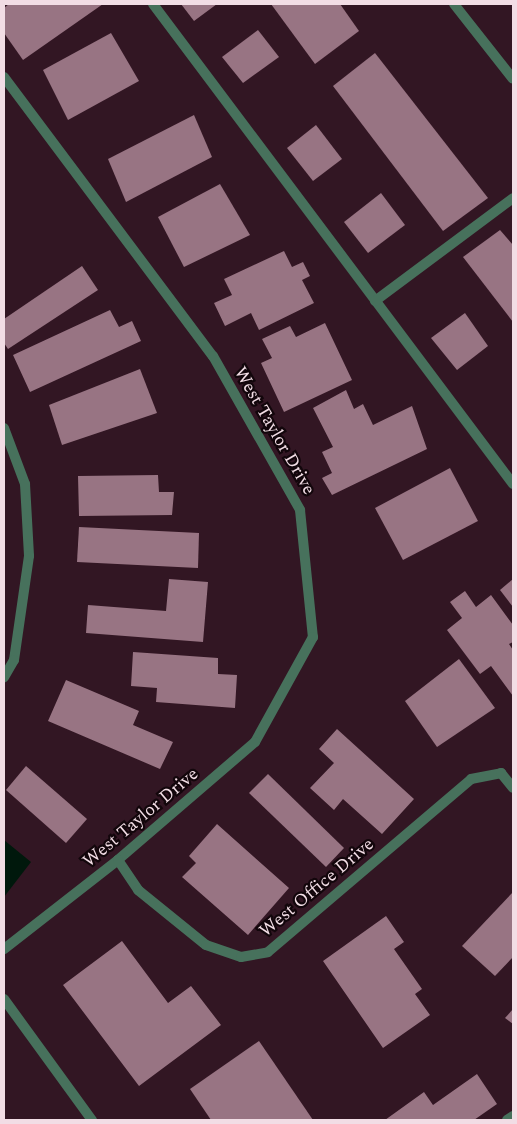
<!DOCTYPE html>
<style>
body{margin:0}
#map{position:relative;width:517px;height:1124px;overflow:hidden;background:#321623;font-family:Spectral,serif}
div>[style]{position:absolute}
.water>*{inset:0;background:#00180c}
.building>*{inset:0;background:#987483}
.lane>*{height:10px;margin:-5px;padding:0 5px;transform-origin:5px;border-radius:5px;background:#47715c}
.street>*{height:10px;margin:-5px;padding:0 5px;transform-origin:5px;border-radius:5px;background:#47715c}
span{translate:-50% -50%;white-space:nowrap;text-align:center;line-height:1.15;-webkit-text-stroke:4.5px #12060b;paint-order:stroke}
.street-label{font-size:18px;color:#f2dde5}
.frame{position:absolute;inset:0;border:5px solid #f2dde5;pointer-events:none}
</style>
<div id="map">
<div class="water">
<div style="clip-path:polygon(4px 840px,31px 862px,4px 897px)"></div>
</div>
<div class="building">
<div style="clip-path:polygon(9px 4px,103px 4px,23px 60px,4px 33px,4px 8px)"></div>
<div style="clip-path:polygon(181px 4px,217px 4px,194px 21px)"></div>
<div style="clip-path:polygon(271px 4px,340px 4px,359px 31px,315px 64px)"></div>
<div style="clip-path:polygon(258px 30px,279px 57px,243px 83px,222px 57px)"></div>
<div style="clip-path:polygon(111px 33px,139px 81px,68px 120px,43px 70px)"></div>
<div style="clip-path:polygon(375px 53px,488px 198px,443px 231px,333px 86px)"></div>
<div style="clip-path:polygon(194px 115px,212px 157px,126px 202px,108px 159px)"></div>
<div style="clip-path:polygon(316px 125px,342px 159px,313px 181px,287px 148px)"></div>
<div style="clip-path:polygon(220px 184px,250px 235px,184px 267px,158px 217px)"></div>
<div style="clip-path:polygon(381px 193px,405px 225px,368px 253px,344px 222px)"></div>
<div style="clip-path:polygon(500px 230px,513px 245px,513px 322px,463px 257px)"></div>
<div style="clip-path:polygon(284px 251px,292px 267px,303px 262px,310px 276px,302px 280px,314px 303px,259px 330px,251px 313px,225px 326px,214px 303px,232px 295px,224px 279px)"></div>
<div style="clip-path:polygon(82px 266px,98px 290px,8px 349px,4px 343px,4px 319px)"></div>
<div style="clip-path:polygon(110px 310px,119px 327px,132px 321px,141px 341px,30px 392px,13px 355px)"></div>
<div style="clip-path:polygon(465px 313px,488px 346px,457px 370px,431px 338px)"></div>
<div style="clip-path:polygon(325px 323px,352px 380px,284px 412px,261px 363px,272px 358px,262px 339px,290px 326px,296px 337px)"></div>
<div style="clip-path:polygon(140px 369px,157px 413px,62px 445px,49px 405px)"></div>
<div style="clip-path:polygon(346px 390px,354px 409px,363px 404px,373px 425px,412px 406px,427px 449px,332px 495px,322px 478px,332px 473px,322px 452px,333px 447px,313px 408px)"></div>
<div style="clip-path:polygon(450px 468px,478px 521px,403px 560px,375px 508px)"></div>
<div style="clip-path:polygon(158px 475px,159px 492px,174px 492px,172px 515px,79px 516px,78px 476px)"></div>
<div style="clip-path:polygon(79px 527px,199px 533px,198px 568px,77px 562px)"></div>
<div style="clip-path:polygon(169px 579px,208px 582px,203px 642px,86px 633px,88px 605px,166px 611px)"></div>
<div style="clip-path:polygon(513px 579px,513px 607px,500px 590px)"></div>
<div style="clip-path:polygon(465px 591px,476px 607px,491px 595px,513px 625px,513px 642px,509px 644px,513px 650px,513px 696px,491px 666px,480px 674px,447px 630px,462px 618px,450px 602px)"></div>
<div style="clip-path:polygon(133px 652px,218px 658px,218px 674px,237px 675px,235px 708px,156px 702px,157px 688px,131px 686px)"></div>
<div style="clip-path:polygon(459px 659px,495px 708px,437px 747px,405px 701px)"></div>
<div style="clip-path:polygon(66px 680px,139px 711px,133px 725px,173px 742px,160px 769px,48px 721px)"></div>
<div style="clip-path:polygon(337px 729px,414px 799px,382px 834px,343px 799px,334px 810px,310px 788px,334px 763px,319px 749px)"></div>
<div style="clip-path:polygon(26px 766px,87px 819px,66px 843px,6px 790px)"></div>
<div style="clip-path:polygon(268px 774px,344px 848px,326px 867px,249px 793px)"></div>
<div style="clip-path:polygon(217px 824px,289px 888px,248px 935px,182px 877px,196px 863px,189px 856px)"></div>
<div style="clip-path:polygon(513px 892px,513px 957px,495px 976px,462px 946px)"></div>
<div style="clip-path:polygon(386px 916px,404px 942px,394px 949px,422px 989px,415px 994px,430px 1015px,383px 1048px,323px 961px)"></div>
<div style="clip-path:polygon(122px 941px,168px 1003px,191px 986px,221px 1025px,139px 1086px,63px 985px)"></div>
<div style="clip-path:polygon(513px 1009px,513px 1024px,505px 1018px)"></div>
<div style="clip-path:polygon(259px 1041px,313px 1120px,211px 1120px,190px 1089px)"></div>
<div style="clip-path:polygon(477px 1074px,497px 1104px,474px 1120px,385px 1120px,424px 1092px,433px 1105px)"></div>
</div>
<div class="lane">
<div style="left:153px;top:4px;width:600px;rotate:53.13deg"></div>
<div style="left:375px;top:301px;width:172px;rotate:-36.7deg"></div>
</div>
<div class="street">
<div style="left:454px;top:4px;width:95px;rotate:51.8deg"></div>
<div style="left:4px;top:77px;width:349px;rotate:53.2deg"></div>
<div style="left:213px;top:356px;width:177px;rotate:60.5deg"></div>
<div style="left:300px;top:510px;width:128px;rotate:84.2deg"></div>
<div style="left:313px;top:637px;width:120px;rotate:118.9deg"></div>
<div style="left:255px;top:742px;width:181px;rotate:139.3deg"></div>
<div style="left:118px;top:860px;width:145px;rotate:142deg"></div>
<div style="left:4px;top:428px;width:60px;rotate:69.4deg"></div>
<div style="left:25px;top:484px;width:72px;rotate:86.8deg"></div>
<div style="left:29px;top:556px;width:105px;rotate:98.2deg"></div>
<div style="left:14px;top:660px;width:20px;rotate:120deg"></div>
<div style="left:118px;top:860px;width:36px;rotate:56deg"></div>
<div style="left:138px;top:890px;width:87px;rotate:39deg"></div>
<div style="left:206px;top:945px;width:37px;rotate:19deg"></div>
<div style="left:241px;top:957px;width:27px;rotate:-10deg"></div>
<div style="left:268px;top:952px;width:267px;rotate:-40.4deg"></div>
<div style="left:471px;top:779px;width:31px;rotate:-11deg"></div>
<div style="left:501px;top:773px;width:19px;rotate:51deg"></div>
<div style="left:4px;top:999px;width:150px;rotate:54deg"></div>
<div style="left:507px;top:1120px;width:7px;rotate:-34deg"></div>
</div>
<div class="street-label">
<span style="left:274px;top:431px;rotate:60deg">West Taylor Drive</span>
<span style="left:141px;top:818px;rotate:-40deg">West Taylor Drive</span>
<span style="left:317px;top:888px;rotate:-40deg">West Office Drive</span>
</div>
<div class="frame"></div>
</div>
